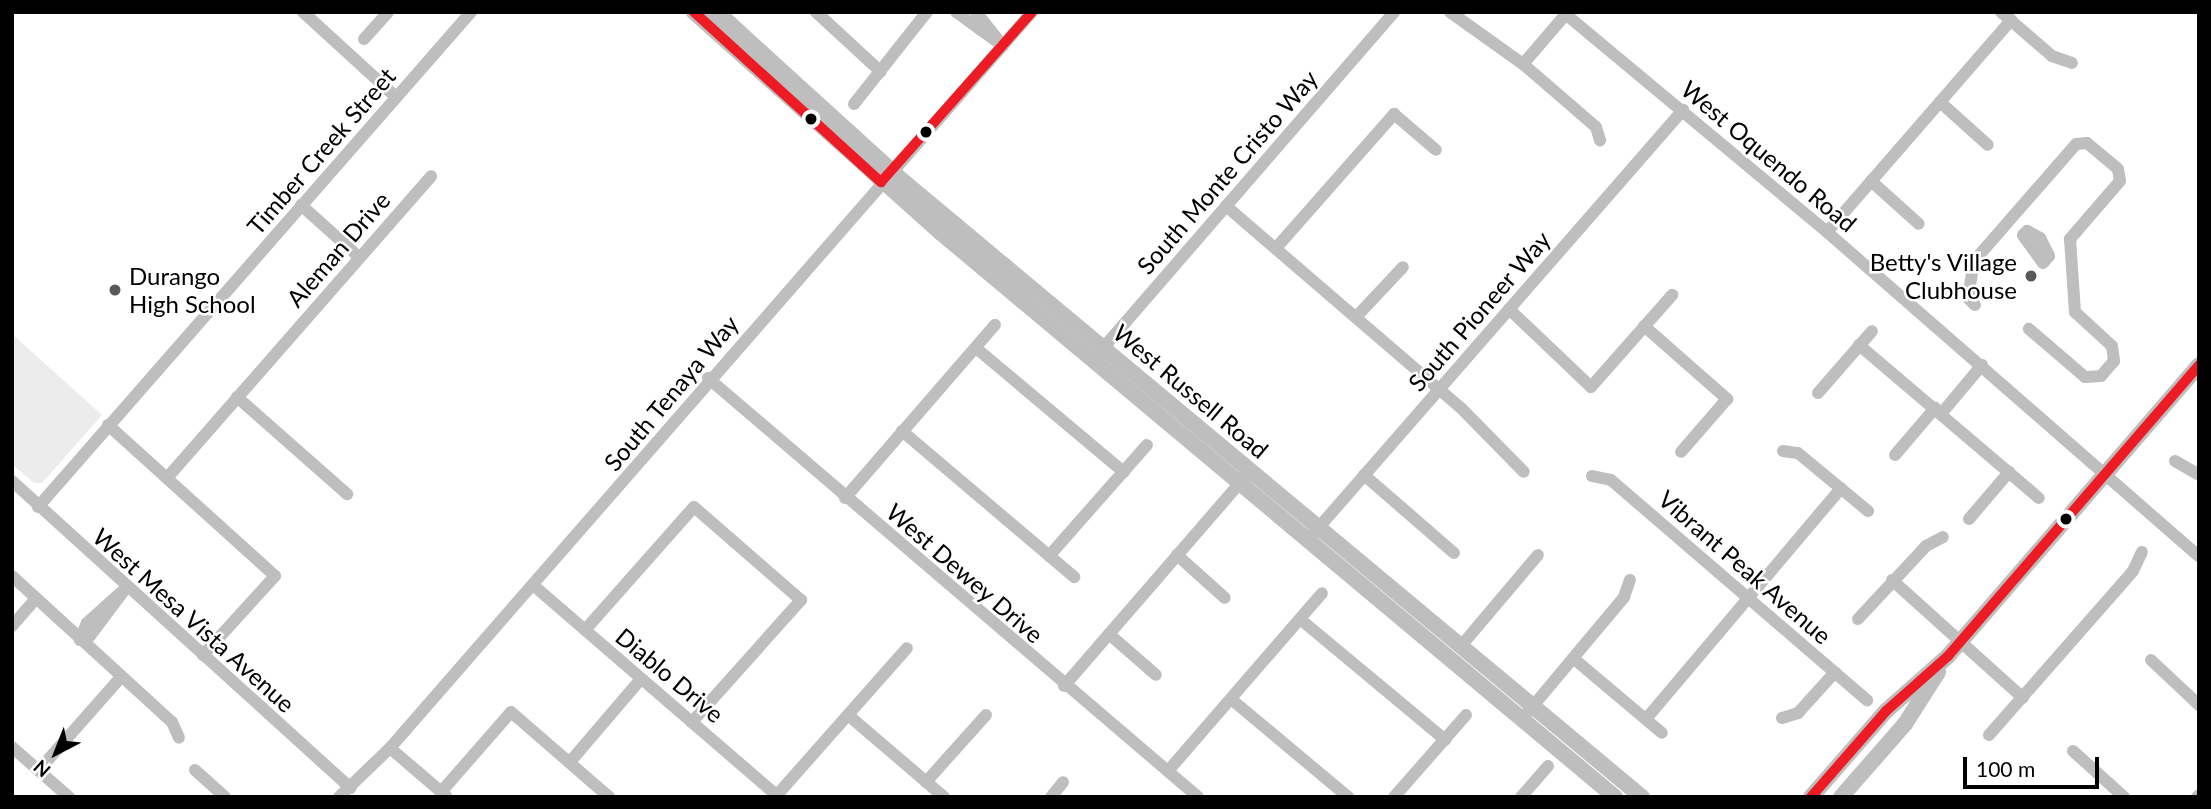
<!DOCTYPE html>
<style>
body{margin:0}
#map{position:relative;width:2211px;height:809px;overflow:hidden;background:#fff;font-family:Lato,sans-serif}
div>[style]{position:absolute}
.green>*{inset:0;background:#ececec}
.minor>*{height:12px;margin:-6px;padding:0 6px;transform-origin:6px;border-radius:6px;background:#bebebe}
.major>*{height:16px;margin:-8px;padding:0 8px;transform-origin:8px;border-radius:8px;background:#bebebe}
.bus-1>*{height:10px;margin:-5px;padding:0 5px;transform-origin:5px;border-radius:5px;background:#ed1b24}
.dots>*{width:19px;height:19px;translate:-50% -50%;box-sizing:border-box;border:4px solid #fff;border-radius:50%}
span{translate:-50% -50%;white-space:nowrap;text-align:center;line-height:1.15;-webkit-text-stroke:5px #fff;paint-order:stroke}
.street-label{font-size:24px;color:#000}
.poi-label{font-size:24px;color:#000}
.right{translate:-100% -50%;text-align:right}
.left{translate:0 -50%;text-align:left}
.frame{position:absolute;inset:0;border:14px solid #000;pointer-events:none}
.north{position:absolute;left:21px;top:718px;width:70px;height:70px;-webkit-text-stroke:5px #fff;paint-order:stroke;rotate:222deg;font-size:19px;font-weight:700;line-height:28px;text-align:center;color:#000}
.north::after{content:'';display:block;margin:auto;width:24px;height:32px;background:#000;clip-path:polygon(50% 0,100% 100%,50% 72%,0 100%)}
.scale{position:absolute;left:1963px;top:757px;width:136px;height:32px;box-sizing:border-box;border:4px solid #000;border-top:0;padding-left:9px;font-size:21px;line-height:24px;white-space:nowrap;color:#000;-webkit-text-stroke:5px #fff;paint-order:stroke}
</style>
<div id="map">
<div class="green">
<div style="clip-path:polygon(12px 334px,102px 415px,42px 483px,34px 483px,12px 464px)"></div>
</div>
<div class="minor">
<div style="left:303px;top:12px;width:126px;rotate:42.4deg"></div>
<div style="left:816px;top:12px;width:88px;rotate:42.7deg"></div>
<div style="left:956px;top:12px;width:58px;rotate:35.9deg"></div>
<div style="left:976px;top:12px;width:43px;rotate:51.5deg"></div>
<div style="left:1450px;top:12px;width:90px;rotate:35.5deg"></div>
<div style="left:1523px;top:64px;width:96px;rotate:40.8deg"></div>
<div style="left:1596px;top:127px;width:14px;rotate:73deg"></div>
<div style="left:1563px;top:12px;width:344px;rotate:39.8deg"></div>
<div style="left:1827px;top:232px;width:493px;rotate:41.1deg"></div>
<div style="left:2001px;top:12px;width:67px;rotate:40.8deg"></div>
<div style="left:2052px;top:56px;width:21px;rotate:19deg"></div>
<div style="left:364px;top:39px;width:36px;rotate:-48deg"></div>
<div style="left:1523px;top:64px;width:66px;rotate:-49.3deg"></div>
<div style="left:1940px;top:102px;width:64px;rotate:41.9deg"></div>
<div style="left:854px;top:104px;width:117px;rotate:-51.6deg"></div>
<div style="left:1871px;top:181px;width:64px;rotate:41.9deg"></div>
<div style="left:301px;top:205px;width:78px;rotate:41.9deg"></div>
<div style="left:1226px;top:206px;width:311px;rotate:40.7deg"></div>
<div style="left:1462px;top:409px;width:88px;rotate:45.5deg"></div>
<div style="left:2027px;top:231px;width:15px;rotate:28deg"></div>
<div style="left:2040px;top:238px;width:20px;rotate:63deg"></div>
<div style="left:2049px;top:256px;width:9px;rotate:131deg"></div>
<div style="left:2043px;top:263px;width:34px;rotate:-126deg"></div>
<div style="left:2023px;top:235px;width:6px;rotate:-45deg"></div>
<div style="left:1827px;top:232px;width:281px;rotate:-49deg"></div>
<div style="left:1276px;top:248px;width:179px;rotate:-48.6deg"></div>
<div style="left:1394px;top:114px;width:55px;rotate:40.6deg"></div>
<div style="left:1975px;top:305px;width:10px;rotate:-135deg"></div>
<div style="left:1968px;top:298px;width:37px;rotate:-81deg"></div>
<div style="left:1974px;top:261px;width:155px;rotate:-48.9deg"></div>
<div style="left:2076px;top:144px;width:11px;rotate:-5deg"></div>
<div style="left:2087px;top:143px;width:40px;rotate:40deg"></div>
<div style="left:2118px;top:169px;width:12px;rotate:81deg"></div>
<div style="left:2120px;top:181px;width:77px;rotate:130.8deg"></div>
<div style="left:2070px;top:239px;width:73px;rotate:86.1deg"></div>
<div style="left:2075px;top:312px;width:50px;rotate:42.6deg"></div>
<div style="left:2112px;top:346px;width:15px;rotate:82deg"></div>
<div style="left:2114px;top:361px;width:20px;rotate:131deg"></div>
<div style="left:2101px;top:376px;width:16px;rotate:176deg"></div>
<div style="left:2085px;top:377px;width:74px;rotate:-139.4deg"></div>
<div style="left:1509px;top:309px;width:113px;rotate:43.6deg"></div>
<div style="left:1591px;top:387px;width:123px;rotate:-48.6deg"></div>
<div style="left:1357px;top:316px;width:67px;rotate:-46.8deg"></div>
<div style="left:1644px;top:326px;width:111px;rotate:41.3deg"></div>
<div style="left:1727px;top:399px;width:70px;rotate:131deg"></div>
<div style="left:1859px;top:345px;width:236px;rotate:40.4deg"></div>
<div style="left:976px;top:348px;width:193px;rotate:40deg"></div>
<div style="left:1098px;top:354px;width:452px;rotate:-49.1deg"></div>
<div style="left:708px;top:378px;width:645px;rotate:40.53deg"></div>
<div style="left:1818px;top:393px;width:82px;rotate:-48.9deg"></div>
<div style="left:237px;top:397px;width:147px;rotate:41.4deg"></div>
<div style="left:1941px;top:414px;width:64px;rotate:-50.1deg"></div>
<div style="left:108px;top:425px;width:225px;rotate:42.1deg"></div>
<div style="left:275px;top:576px;width:107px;rotate:132.3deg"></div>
<div style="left:902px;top:431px;width:226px;rotate:40.3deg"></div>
<div style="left:1783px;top:451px;width:15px;rotate:8deg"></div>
<div style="left:1798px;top:453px;width:91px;rotate:39.6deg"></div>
<div style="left:1895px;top:455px;width:62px;rotate:-49.6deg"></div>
<div style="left:2175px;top:461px;width:28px;rotate:30deg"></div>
<div style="left:1364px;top:475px;width:119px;rotate:40.9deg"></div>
<div style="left:1592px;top:476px;width:19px;rotate:12deg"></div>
<div style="left:1611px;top:480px;width:338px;rotate:40.7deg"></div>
<div style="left:167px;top:478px;width:401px;rotate:-48.8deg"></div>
<div style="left:12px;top:481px;width:457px;rotate:42.2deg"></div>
<div style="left:845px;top:498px;width:229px;rotate:-49.1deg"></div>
<div style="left:38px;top:507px;width:658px;rotate:-48.82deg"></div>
<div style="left:1969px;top:519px;width:62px;rotate:-49.6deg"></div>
<div style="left:1313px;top:534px;width:563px;rotate:-48.89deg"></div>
<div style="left:1177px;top:555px;width:64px;rotate:41.9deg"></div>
<div style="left:1049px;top:556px;width:148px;rotate:-48.6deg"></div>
<div style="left:12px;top:576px;width:217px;rotate:42.4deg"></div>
<div style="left:172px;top:722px;width:17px;rotate:66deg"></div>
<div style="left:1892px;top:580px;width:176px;rotate:42deg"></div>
<div style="left:533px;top:585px;width:325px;rotate:40.8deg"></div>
<div style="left:1300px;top:619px;width:189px;rotate:39.8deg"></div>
<div style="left:1858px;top:619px;width:100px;rotate:-47deg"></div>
<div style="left:1926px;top:546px;width:19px;rotate:-28deg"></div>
<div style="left:12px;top:626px;width:35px;rotate:-49deg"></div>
<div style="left:585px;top:630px;width:164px;rotate:-48.5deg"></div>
<div style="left:694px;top:507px;width:142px;rotate:41deg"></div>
<div style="left:801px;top:600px;width:164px;rotate:131.8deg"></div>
<div style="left:1109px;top:634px;width:62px;rotate:41.1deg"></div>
<div style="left:80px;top:640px;width:18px;rotate:-68deg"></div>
<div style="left:87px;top:623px;width:52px;rotate:-41.9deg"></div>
<div style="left:80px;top:640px;width:11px;rotate:-22deg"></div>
<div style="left:90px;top:636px;width:60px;rotate:-53.1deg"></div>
<div style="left:1461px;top:646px;width:119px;rotate:-49.8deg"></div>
<div style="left:1573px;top:658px;width:116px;rotate:40.1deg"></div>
<div style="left:2151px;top:660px;width:66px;rotate:43.2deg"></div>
<div style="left:1064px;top:686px;width:276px;rotate:-49.1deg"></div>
<div style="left:1231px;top:699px;width:153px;rotate:39.9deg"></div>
<div style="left:848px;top:715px;width:126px;rotate:40.5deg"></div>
<div style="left:1523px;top:718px;width:158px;rotate:-50.1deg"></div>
<div style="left:1624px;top:597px;width:18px;rotate:-71deg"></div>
<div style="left:1782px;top:718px;width:17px;rotate:-17deg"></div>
<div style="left:1798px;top:713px;width:55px;rotate:-47.9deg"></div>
<div style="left:1646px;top:719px;width:302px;rotate:-49.8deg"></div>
<div style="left:1989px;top:735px;width:218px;rotate:-48.7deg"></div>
<div style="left:2133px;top:571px;width:21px;rotate:-65deg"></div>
<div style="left:12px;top:747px;width:76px;rotate:41.3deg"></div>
<div style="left:390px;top:748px;width:74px;rotate:40.6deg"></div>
<div style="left:2073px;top:751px;width:69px;rotate:42deg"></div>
<div style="left:570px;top:762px;width:109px;rotate:-49.5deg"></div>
<div style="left:39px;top:770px;width:124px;rotate:-48.6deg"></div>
<div style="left:195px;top:770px;width:40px;rotate:42deg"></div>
<div style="left:1168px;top:771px;width:235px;rotate:-49.1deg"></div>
<div style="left:926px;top:782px;width:90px;rotate:-48.2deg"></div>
<div style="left:441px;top:792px;width:106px;rotate:-48.8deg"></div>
<div style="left:511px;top:712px;width:130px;rotate:40.9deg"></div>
<div style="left:777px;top:795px;width:196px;rotate:-48.5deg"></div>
<div style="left:339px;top:797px;width:71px;rotate:-43.9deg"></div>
<div style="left:390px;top:748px;width:977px;rotate:-48.9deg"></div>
<div style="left:1051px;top:797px;width:19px;rotate:-51deg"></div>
<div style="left:1394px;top:797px;width:109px;rotate:-48.7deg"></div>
<div style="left:1521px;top:797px;width:41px;rotate:-48.9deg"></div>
<div style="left:2197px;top:797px;width:3px;rotate:-45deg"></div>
</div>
<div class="major">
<div style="left:694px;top:12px;width:330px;rotate:41.8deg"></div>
<div style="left:940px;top:232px;width:880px;rotate:39.93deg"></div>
<div style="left:717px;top:12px;width:253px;rotate:42.3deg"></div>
<div style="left:904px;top:182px;width:961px;rotate:39.81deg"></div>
<div style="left:1811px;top:797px;width:114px;rotate:-48.9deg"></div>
<div style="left:1886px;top:711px;width:83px;rotate:-41.6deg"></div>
<div style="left:1948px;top:656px;width:384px;rotate:-49.2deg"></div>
<div style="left:1841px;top:797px;width:97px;rotate:-48.8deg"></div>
<div style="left:1905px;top:724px;width:62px;rotate:-57.6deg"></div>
</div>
<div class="bus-1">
<div style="left:694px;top:12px;width:253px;rotate:42.3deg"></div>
<div style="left:881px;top:182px;width:227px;rotate:-48.4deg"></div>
<div style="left:1811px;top:797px;width:114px;rotate:-48.9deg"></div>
<div style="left:1886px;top:711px;width:83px;rotate:-41.6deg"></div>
<div style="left:1948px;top:656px;width:384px;rotate:-49.2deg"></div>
</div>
<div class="dots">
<div style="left:811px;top:119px;background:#000"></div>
<div style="left:926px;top:132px;background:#000"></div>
<div style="left:2031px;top:276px;background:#595959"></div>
<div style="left:115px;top:290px;background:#595959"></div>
<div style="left:2066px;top:519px;background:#000"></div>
</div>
<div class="street-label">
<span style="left:321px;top:151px;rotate:-49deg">Timber Creek Street</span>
<span style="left:1769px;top:156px;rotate:40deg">West Oquendo Road</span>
<span style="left:1227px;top:172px;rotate:-49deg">South Monte Cristo Way</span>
<span style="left:338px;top:249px;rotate:-49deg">Aleman Drive</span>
<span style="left:1479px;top:311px;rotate:-49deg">South Pioneer Way</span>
<span style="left:1191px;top:391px;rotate:40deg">West Russell Road</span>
<span style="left:671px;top:393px;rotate:-50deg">South Tenaya Way</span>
<span style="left:1745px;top:567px;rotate:41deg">Vibrant Peak Avenue</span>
<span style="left:965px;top:573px;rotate:41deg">West Dewey Drive</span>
<span style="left:194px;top:620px;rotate:42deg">West Mesa Vista Avenue</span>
<span style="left:670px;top:675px;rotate:40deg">Diablo Drive</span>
</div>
<div class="poi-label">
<span class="right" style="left:2017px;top:276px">Betty's Village<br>Clubhouse</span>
<span class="left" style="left:129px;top:290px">Durango<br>High School</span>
</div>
<div class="frame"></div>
<div class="north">N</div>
<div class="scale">100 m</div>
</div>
